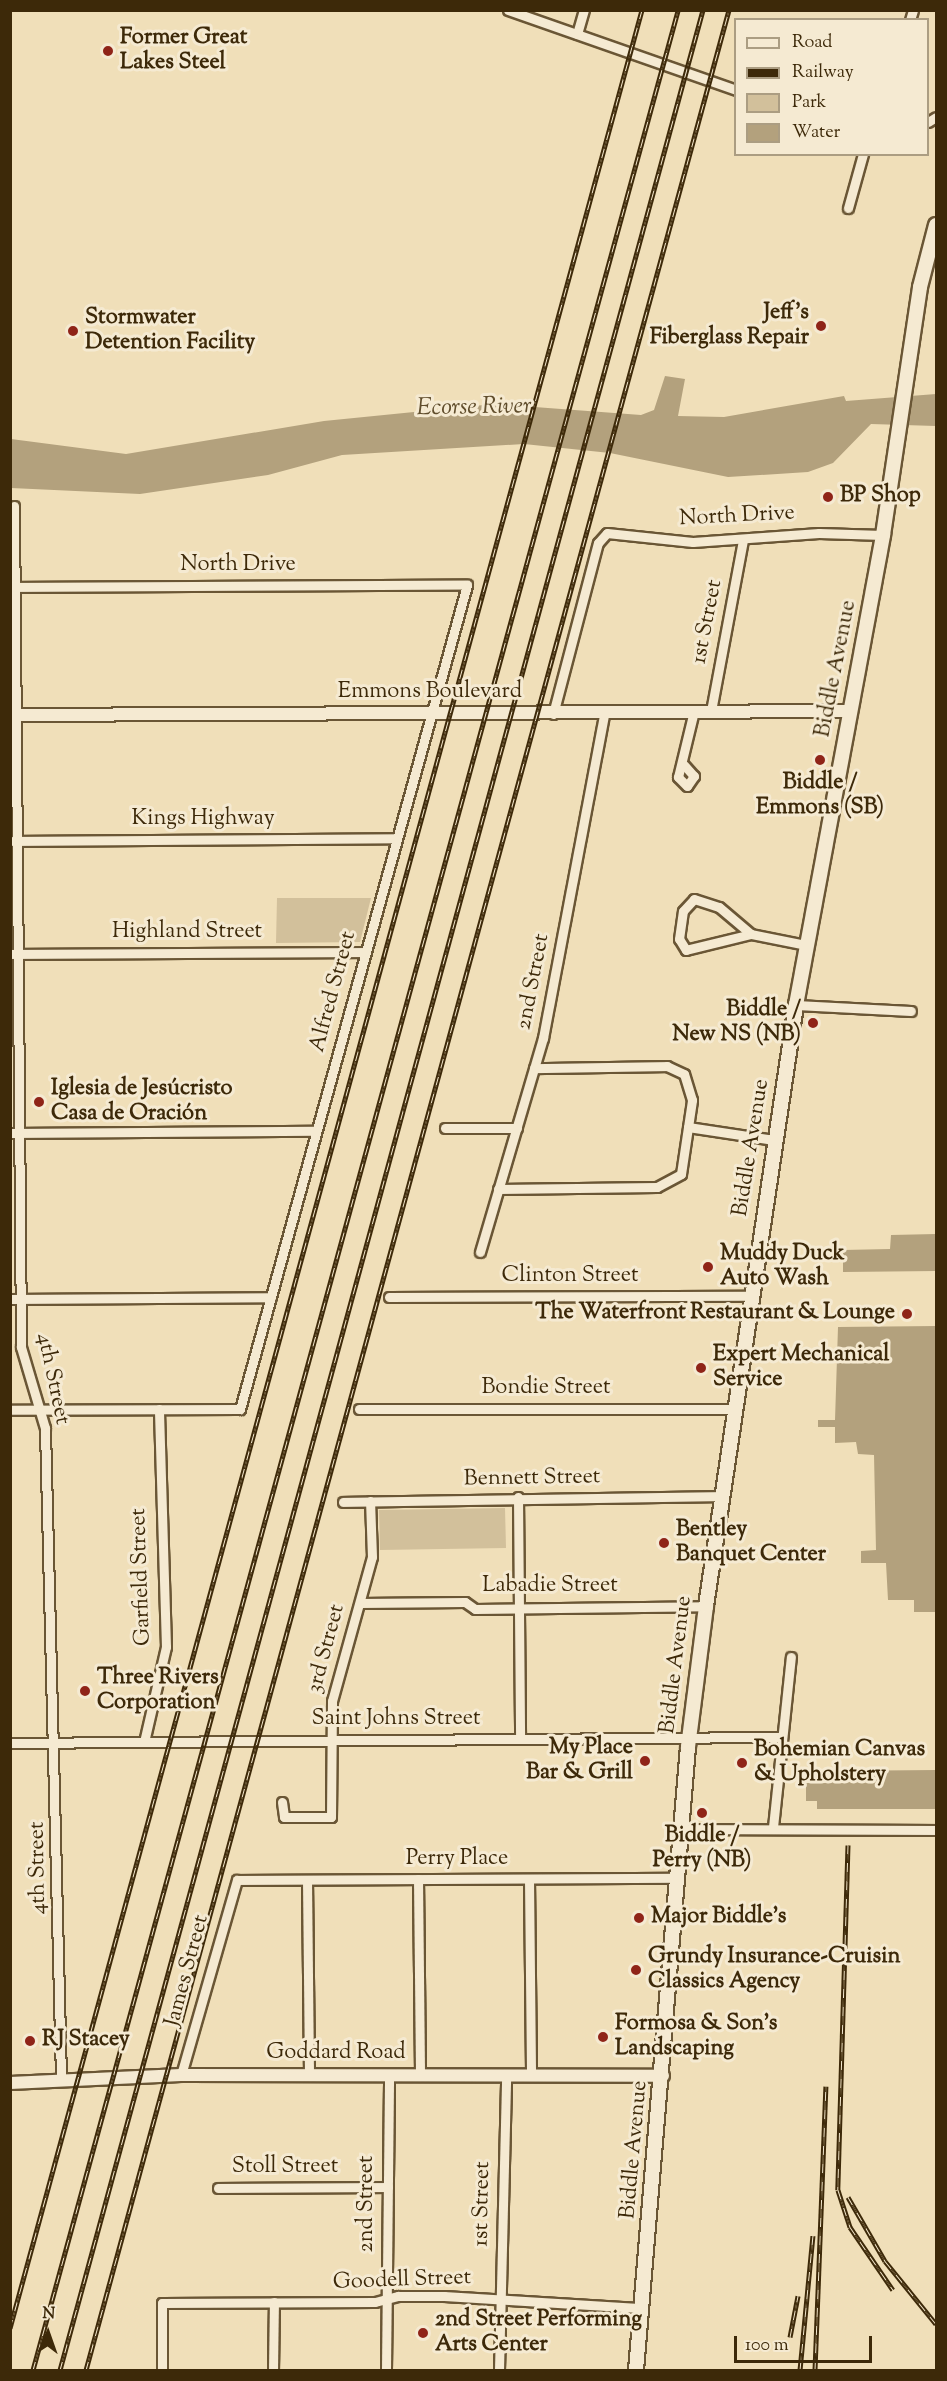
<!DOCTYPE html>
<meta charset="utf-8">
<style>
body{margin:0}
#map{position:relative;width:947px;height:2381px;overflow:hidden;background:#f0dfb9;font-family:"Sorts Mill Goudy",serif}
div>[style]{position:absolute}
.green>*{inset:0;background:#d2c09b}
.water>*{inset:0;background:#b3a17d}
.roads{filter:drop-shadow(2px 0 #6a5635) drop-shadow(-2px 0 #6a5635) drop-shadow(0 2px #6a5635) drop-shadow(0 -2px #6a5635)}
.minor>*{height:9px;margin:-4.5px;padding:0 4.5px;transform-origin:4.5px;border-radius:4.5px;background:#f5ead2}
.tertiary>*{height:12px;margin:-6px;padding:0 6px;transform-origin:6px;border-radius:6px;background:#f5ead2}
.secondary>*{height:14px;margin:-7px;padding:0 7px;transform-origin:7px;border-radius:7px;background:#f5ead2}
.rail>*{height:5px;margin-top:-2.5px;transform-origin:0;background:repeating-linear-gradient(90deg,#f5ead2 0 9px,#3d2909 0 18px);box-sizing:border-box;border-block:2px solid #3d2909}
.dots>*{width:16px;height:16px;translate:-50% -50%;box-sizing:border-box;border:3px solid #f5ead2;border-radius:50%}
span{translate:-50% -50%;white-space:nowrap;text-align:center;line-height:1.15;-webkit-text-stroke:6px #f5ead2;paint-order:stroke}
.poi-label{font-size:22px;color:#3d2909;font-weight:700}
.left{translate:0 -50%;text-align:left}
.right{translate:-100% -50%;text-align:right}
.street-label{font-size:22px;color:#3d2909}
.water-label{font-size:24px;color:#604d2c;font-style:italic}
.frame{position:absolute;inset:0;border:12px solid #3d2909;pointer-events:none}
.legend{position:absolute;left:734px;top:18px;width:195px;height:138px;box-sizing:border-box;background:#f5ead2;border:2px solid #ab9d82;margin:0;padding:8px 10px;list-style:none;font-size:18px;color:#3d2909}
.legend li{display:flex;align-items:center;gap:12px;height:30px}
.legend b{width:30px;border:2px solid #ab9d82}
.north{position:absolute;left:18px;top:2303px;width:60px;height:60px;-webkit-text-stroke:4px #f5ead2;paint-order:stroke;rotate:2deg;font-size:16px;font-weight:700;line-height:24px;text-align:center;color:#3d2909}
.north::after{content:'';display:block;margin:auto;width:21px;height:27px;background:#3d2909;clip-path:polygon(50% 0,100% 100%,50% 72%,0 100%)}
.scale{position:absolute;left:734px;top:2336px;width:138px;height:27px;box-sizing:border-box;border:3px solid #3d2909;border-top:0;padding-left:8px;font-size:18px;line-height:21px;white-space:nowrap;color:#3d2909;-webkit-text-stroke:4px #f5ead2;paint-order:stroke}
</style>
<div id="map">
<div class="green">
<div style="clip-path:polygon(277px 898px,371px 898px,360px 942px,276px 943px)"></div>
<div style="clip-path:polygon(505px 1508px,506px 1548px,380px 1550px,379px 1510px)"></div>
</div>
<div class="water">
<div style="clip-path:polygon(665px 376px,685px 379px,678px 416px,724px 417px,844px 396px,846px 401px,936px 394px,936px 426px,871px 424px,833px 463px,808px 472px,728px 477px,610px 453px,524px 444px,342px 455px,268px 475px,140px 494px,11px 488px,11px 439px,126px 454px,324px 421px,494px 404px,641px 415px,654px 410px)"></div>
<div style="clip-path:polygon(936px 1234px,936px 1271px,843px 1272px,843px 1250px,890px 1249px,891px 1235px)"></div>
<div style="clip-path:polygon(936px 1326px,936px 1612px,914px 1612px,914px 1600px,888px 1600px,886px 1563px,861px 1563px,861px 1551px,876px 1550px,874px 1455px,858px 1454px,856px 1442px,835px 1443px,835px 1427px,818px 1427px,818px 1420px,835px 1420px,838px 1327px)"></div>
<div style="clip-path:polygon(936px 1770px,936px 1809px,817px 1809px,817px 1801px,806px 1801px,806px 1783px,825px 1783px,825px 1771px)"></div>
</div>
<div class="roads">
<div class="minor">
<div style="left:508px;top:10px;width:242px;rotate:19.3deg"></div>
<div style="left:910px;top:20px;width:10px;rotate:-73deg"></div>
<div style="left:577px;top:34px;width:25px;rotate:-74deg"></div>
<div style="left:928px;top:122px;width:9px;rotate:-32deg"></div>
<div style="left:848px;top:208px;width:56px;rotate:-74.5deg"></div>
<div style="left:14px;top:506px;width:841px;rotate:89.52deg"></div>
<div style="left:21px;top:1347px;width:84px;rotate:73.5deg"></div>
<div style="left:45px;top:1428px;width:652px;rotate:88.59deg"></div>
<div style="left:10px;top:587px;width:457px;rotate:-0.3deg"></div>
<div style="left:467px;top:585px;width:855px;rotate:105.4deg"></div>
<div style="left:240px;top:1409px;width:230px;rotate:179.8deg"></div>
<div style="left:711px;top:711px;width:174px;rotate:-79.4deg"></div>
<div style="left:553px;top:714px;width:177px;rotate:-75.3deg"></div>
<div style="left:598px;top:543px;width:13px;rotate:-48deg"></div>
<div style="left:607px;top:533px;width:86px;rotate:6deg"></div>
<div style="left:693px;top:542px;width:126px;rotate:-4.1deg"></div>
<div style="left:819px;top:533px;width:64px;rotate:1.8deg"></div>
<div style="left:684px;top:765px;width:15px;rotate:48deg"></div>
<div style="left:694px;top:776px;width:12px;rotate:125deg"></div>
<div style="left:687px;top:786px;width:13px;rotate:-135deg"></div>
<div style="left:678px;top:777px;width:68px;rotate:-76.4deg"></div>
<div style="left:13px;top:841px;width:383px;rotate:-0.4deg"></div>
<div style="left:694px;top:899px;width:26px;rotate:18deg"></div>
<div style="left:719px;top:907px;width:42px;rotate:40.2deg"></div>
<div style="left:751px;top:934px;width:67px;rotate:166.2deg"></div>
<div style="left:686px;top:950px;width:13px;rotate:-122deg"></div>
<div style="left:679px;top:939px;width:28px;rotate:-82deg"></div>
<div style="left:683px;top:911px;width:16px;rotate:-47deg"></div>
<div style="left:751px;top:934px;width:56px;rotate:11.3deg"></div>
<div style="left:10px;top:954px;width:355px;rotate:-0.3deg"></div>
<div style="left:796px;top:1005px;width:115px;rotate:3deg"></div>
<div style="left:688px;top:1127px;width:87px;rotate:8.6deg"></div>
<div style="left:445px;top:1128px;width:72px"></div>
<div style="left:10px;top:1133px;width:306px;rotate:-0.4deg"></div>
<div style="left:498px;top:1189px;width:159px;rotate:-0.7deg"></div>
<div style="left:657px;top:1187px;width:27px;rotate:-28deg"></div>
<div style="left:681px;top:1174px;width:75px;rotate:-81.5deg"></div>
<div style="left:692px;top:1100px;width:27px;rotate:-107deg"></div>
<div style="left:684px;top:1074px;width:19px;rotate:-155deg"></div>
<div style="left:667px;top:1066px;width:133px;rotate:179.1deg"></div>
<div style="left:480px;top:1252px;width:223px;rotate:-73.6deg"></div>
<div style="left:543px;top:1038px;width:330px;rotate:-79.3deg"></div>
<div style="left:389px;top:1297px;width:362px;rotate:-0.2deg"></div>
<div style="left:10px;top:1299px;width:261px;rotate:-0.4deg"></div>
<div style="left:359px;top:1409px;width:375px"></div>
<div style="left:518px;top:1497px;width:242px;rotate:89.5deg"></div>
<div style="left:343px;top:1502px;width:379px;rotate:-0.9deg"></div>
<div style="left:360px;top:1603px;width:105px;rotate:-0.5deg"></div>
<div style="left:465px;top:1602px;width:12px;rotate:35deg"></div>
<div style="left:475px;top:1609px;width:231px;rotate:-0.7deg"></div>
<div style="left:144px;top:1742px;width:98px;rotate:-77deg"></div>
<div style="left:166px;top:1647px;width:238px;rotate:-91.7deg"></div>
<div style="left:10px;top:1743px;width:772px;rotate:-0.45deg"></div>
<div style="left:282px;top:1802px;width:15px;rotate:82deg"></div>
<div style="left:284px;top:1817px;width:47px"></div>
<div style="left:331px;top:1817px;width:116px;rotate:-89.5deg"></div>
<div style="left:332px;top:1701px;width:149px;rotate:-74.5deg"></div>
<div style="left:372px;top:1557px;width:56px;rotate:-92deg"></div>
<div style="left:773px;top:1827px;width:171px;rotate:-84deg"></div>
<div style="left:681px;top:1829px;width:255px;rotate:0.2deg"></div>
<div style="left:418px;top:1879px;width:195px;rotate:89.4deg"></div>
<div style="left:529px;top:1879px;width:196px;rotate:89.4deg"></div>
<div style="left:307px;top:1880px;width:195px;rotate:89.4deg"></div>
<div style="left:181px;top:2075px;width:203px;rotate:-74deg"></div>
<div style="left:237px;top:1880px;width:441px;rotate:-0.3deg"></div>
<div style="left:218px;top:2188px;width:170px;rotate:-0.3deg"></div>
<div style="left:162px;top:2370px;width:67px;rotate:-90deg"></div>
<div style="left:162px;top:2303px;width:213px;rotate:-0.3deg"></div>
<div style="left:375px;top:2302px;width:24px;rotate:-15deg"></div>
<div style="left:398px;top:2296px;width:46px"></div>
<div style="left:444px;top:2296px;width:199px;rotate:3.5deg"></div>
<div style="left:273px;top:2370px;width:68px;rotate:-89.2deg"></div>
<div style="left:386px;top:2370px;width:295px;rotate:-89.4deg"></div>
<div style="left:499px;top:2370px;width:295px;rotate:-88.6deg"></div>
</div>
<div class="tertiary">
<div style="left:10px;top:715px;width:840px;rotate:-0.27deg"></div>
<div style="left:10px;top:2083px;width:171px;rotate:-2.7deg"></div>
<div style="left:181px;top:2075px;width:482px;rotate:0.1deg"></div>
</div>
<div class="secondary">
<div style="left:636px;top:2370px;width:625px;rotate:-85.23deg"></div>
<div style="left:688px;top:1747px;width:142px;rotate:-82.7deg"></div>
<div style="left:706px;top:1606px;width:608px;rotate:-81.48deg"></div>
<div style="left:796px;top:1005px;width:478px;rotate:-79.5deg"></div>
<div style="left:883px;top:535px;width:251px;rotate:-81.5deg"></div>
<div style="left:920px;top:287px;width:64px;rotate:-75.5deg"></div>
</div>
</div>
<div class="rail">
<div style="left:848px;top:1845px;width:345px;rotate:91.7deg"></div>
<div style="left:838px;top:2190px;width:39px;rotate:72deg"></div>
<div style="left:850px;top:2227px;width:76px;rotate:55.7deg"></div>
<div style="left:848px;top:2197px;width:74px;rotate:60deg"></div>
<div style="left:885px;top:2261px;width:81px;rotate:51deg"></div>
<div style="left:10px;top:2328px;width:2403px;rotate:-74.75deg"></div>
<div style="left:790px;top:2337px;width:42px;rotate:-79deg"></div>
<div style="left:33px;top:2370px;width:2447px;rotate:-74.71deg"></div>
<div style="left:60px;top:2370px;width:2446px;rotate:-74.76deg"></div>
<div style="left:86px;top:2370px;width:2446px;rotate:-74.76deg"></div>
<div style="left:800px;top:2370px;width:135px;rotate:-84.5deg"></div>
<div style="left:815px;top:2370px;width:284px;rotate:-87.8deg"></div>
</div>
<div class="dots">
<div style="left:108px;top:51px;background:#8f2418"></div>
<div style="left:821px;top:326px;background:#8f2418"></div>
<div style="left:73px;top:331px;background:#8f2418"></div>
<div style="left:828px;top:497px;background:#8f2418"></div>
<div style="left:820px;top:760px;background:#8f2418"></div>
<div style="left:813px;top:1023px;background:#8f2418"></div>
<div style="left:39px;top:1102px;background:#8f2418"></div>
<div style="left:708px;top:1267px;background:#8f2418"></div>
<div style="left:907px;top:1314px;background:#8f2418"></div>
<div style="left:701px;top:1368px;background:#8f2418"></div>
<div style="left:664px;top:1543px;background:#8f2418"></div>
<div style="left:85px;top:1691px;background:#8f2418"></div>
<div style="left:645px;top:1761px;background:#8f2418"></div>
<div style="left:742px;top:1763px;background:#8f2418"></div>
<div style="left:702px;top:1813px;background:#8f2418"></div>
<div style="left:639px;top:1918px;background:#8f2418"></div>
<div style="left:636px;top:1970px;background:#8f2418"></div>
<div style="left:603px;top:2037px;background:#8f2418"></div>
<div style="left:30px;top:2041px;background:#8f2418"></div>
<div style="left:423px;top:2333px;background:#8f2418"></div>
</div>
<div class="poi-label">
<span class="left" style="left:120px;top:51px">Former Great<br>Lakes Steel</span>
<span class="right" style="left:809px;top:326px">Jeff's<br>Fiberglass Repair</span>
<span class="left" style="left:85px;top:331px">Stormwater<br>Detention Facility</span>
<span class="left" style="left:840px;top:497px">BP Shop</span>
<span style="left:820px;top:796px">Biddle /<br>Emmons (SB)</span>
<span class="right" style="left:801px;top:1023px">Biddle /<br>New NS (NB)</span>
<span class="left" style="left:51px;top:1102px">Iglesia de Jesúcristo<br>Casa de Oración</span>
<span class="left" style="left:720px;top:1267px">Muddy Duck<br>Auto Wash</span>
<span class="right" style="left:895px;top:1314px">The Waterfront Restaurant &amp; Lounge</span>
<span class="left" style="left:713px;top:1368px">Expert Mechanical<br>Service</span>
<span class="left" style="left:676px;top:1543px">Bentley<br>Banquet Center</span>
<span class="left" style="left:97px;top:1691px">Three Rivers<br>Corporation</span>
<span class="right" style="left:633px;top:1761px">My Place<br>Bar &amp; Grill</span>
<span class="left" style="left:754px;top:1763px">Bohemian Canvas<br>&amp; Upholstery</span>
<span style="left:702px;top:1849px">Biddle /<br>Perry (NB)</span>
<span class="left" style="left:651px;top:1918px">Major Biddle's</span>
<span class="left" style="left:648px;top:1970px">Grundy Insurance-Cruisin<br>Classics Agency</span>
<span class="left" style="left:615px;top:2037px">Formosa &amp; Son's<br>Landscaping</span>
<span class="left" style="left:42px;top:2041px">RJ Stacey</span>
<span class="left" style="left:435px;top:2333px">2nd Street Performing<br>Arts Center</span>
</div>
<div class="street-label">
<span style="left:737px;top:517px;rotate:-3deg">North Drive</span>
<span style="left:238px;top:566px">North Drive</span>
<span style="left:708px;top:622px;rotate:-79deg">1st Street</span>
<span style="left:837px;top:669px;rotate:-79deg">Biddle Avenue</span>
<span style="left:430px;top:693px">Emmons Boulevard</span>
<span style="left:203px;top:820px">Kings Highway</span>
<span style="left:187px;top:933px">Highland Street</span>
<span style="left:534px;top:982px;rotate:-79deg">2nd Street</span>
<span style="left:334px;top:992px;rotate:-75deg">Alfred Street</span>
<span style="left:752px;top:1148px;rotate:-81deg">Biddle Avenue</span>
<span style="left:570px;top:1277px">Clinton Street</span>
<span style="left:52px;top:1379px;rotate:78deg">4th Street</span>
<span style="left:546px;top:1389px">Bondie Street</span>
<span style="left:532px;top:1479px;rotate:-1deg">Bennett Street</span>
<span style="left:142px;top:1577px;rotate:-92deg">Garfield Street</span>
<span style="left:550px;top:1587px">Labadie Street</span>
<span style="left:327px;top:1649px;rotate:-75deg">3rd Street</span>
<span style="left:677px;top:1665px;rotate:-83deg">Biddle Avenue</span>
<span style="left:396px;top:1720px">Saint Johns Street</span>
<span style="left:457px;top:1860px">Perry Place</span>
<span style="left:39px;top:1868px;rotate:-91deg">4th Street</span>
<span style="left:188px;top:1971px;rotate:-75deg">James Street</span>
<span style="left:336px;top:2054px">Goddard Road</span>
<span style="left:635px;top:2150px;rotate:-85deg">Biddle Avenue</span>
<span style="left:285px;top:2168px">Stoll Street</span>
<span style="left:368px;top:2204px;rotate:-90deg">2nd Street</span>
<span style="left:483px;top:2204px;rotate:-89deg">1st Street</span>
<span style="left:402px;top:2281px;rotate:-2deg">Goodell Street</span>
</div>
<div class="water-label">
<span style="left:474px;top:408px;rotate:-1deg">Ecorse River</span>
</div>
<div class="frame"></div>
<ul class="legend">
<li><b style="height:8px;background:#f5ead2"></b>Road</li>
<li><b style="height:8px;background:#3d2909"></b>Railway</li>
<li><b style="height:16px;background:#d2c09b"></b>Park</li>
<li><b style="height:16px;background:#b3a17d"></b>Water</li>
</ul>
<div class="north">N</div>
<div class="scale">100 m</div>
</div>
